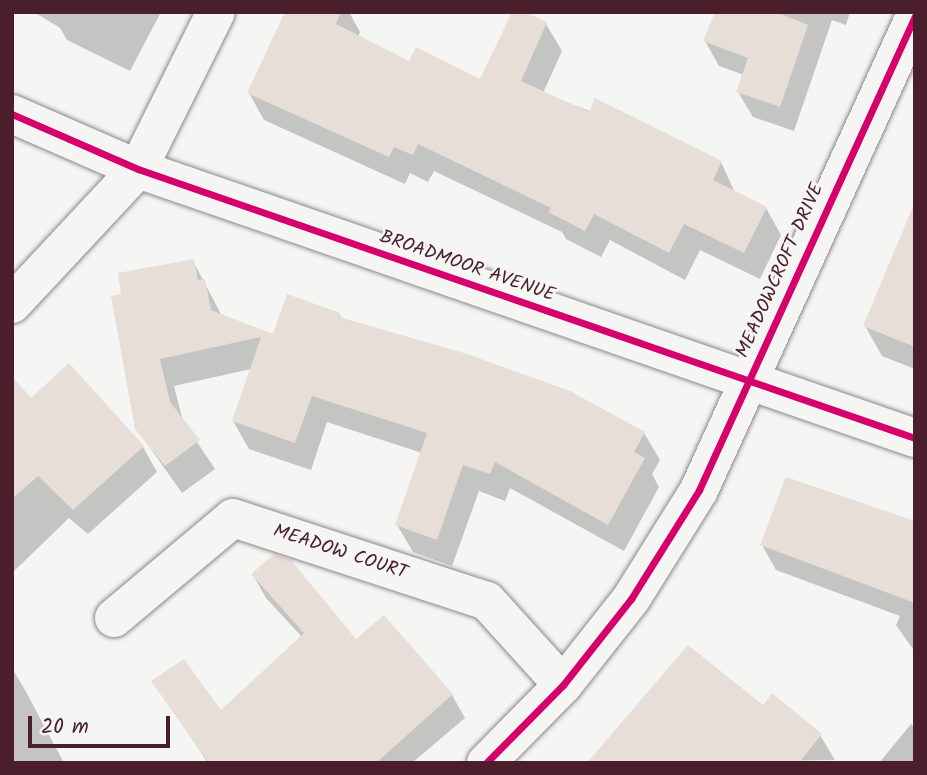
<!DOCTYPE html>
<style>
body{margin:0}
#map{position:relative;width:927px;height:775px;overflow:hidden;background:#f5f5f3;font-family:Kalam,sans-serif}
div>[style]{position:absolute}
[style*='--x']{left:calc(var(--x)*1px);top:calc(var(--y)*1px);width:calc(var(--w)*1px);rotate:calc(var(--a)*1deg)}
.shadow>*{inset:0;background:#0003}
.building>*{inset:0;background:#e7ded8}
.roads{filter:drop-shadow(0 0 2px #8f8788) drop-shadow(0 0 2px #8f8788)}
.street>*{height:38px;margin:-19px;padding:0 19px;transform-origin:19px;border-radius:19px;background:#f5f5f3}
.cycleway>*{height:7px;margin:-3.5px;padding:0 3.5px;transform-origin:3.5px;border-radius:3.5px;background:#d6006c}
span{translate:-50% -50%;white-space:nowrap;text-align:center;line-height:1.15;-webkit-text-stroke:5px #f6f6f2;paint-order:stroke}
.street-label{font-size:19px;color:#4a1f2b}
.frame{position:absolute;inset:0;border:14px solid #4a1f2b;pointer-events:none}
.scale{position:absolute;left:28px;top:716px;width:142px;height:32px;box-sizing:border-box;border:4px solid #4a1f2b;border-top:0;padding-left:9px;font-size:21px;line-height:24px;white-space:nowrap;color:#4a1f2b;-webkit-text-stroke:5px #f6f6f2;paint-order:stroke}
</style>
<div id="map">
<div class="shadow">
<div style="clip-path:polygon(34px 12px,161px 12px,130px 71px,67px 40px,60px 28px)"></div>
<div style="clip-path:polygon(287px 12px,349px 12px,360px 32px,358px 37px,410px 63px,481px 82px,546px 24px,562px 51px,543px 93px,721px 162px,735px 193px,766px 208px,781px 235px,760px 279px,700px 250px,685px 280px,610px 240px,601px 257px,566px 239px,562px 232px,434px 171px,428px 182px,410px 173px,405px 184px,264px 120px,249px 93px)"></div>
<div style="clip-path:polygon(716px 12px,850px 12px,846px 25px,832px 20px,794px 131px,753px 117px,738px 92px,744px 75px,719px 66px,705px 41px)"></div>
<div style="clip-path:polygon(915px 208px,915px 369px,882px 356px,865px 326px)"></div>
<div style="clip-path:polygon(193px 261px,222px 316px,274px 336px,339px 314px,342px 319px,644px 433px,660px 460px,652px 474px,659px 487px,624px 551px,510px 488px,505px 501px,479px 491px,452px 566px,413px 552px,397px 525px,422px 453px,327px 422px,311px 470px,249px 449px,233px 421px,251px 369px,174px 386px,183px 421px,215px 469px,182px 493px,136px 428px,123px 295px)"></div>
<div style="clip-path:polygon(12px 379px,31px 400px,143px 447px,157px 472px,88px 534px,69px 518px,12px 573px)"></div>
<div style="clip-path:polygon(915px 525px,915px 652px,896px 625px,900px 616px,776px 570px,762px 545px)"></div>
<div style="clip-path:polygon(253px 575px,356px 642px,383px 617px,452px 695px,465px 718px,412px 763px,208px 763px,154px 682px,220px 713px,302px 637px,266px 598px)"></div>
<div style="clip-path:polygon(12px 668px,25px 690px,64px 763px,12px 763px)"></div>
<div style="clip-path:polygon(763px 707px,820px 735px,835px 760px,593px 763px)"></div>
<div style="clip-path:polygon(911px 724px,915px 728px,915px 763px,879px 763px)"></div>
</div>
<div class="building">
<div style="clip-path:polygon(285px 12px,341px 12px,336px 24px,409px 61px,416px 47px,480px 79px,512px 12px,525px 12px,547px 22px,521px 81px,589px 112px,595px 98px,722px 161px,713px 180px,767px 207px,744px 253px,684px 224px,669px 253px,594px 214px,585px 231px,548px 212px,551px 208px,418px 144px,413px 155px,394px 147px,389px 157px,247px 93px)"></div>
<div style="clip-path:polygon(715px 12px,776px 12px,808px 25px,780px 107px,736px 92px,748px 58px,703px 41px)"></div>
<div style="clip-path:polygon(914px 204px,915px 204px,915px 347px,863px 326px)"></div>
<div style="clip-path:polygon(194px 259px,198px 280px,205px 279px,211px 310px,273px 334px,287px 294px,340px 313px,339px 317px,464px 353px,570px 391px,645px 432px,634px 452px,645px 458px,608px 525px,495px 462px,490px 474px,463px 465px,437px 540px,395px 525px,427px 433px,312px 396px,295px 443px,232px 421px,261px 337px,160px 359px,170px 402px,200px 440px,165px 466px,135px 429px,111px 296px,121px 294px,118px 273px)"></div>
<div style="clip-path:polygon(69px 363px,144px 446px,73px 510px,38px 476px,12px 499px,12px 376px,31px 398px)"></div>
<div style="clip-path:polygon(786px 477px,915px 521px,915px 603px,760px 545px)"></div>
<div style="clip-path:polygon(274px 554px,291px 560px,356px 639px,384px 615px,453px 694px,376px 763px,209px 763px,151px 681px,184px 659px,221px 710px,304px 633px,251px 574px)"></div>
<div style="clip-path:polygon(688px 645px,763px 705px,772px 693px,822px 734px,799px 763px,587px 763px)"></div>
</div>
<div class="roads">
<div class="street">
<div style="--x:12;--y:114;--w:137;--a:23.6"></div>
<div style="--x:138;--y:169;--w:822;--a:19.1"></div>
<div style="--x:12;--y:304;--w:185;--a:-47"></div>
<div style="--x:138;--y:169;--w:175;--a:-63.6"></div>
<div style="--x:114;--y:618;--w:155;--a:-40"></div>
<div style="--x:233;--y:518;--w:267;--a:18.1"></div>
<div style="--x:487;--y:601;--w:113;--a:47.9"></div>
<div style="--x:486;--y:763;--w:110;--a:-45.4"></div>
<div style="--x:563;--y:685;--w:110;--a:-51.7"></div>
<div style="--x:631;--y:599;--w:128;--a:-58"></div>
<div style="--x:699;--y:490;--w:521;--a:-65.5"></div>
</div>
</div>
<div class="cycleway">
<div style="--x:12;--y:114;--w:137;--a:23.6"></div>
<div style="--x:138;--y:169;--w:822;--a:19.1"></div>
<div style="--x:486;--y:763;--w:110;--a:-45.4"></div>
<div style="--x:563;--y:685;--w:110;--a:-51.7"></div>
<div style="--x:631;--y:599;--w:128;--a:-58"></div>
<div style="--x:699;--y:490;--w:521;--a:-65.5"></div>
</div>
<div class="street-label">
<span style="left:467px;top:267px;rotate:19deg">BROADMOOR AVENUE</span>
<span style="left:781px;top:271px;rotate:-66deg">MEADOWCROFT DRIVE</span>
<span style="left:340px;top:553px;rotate:18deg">MEADOW COURT</span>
</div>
<div class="frame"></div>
<div class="scale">20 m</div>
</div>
